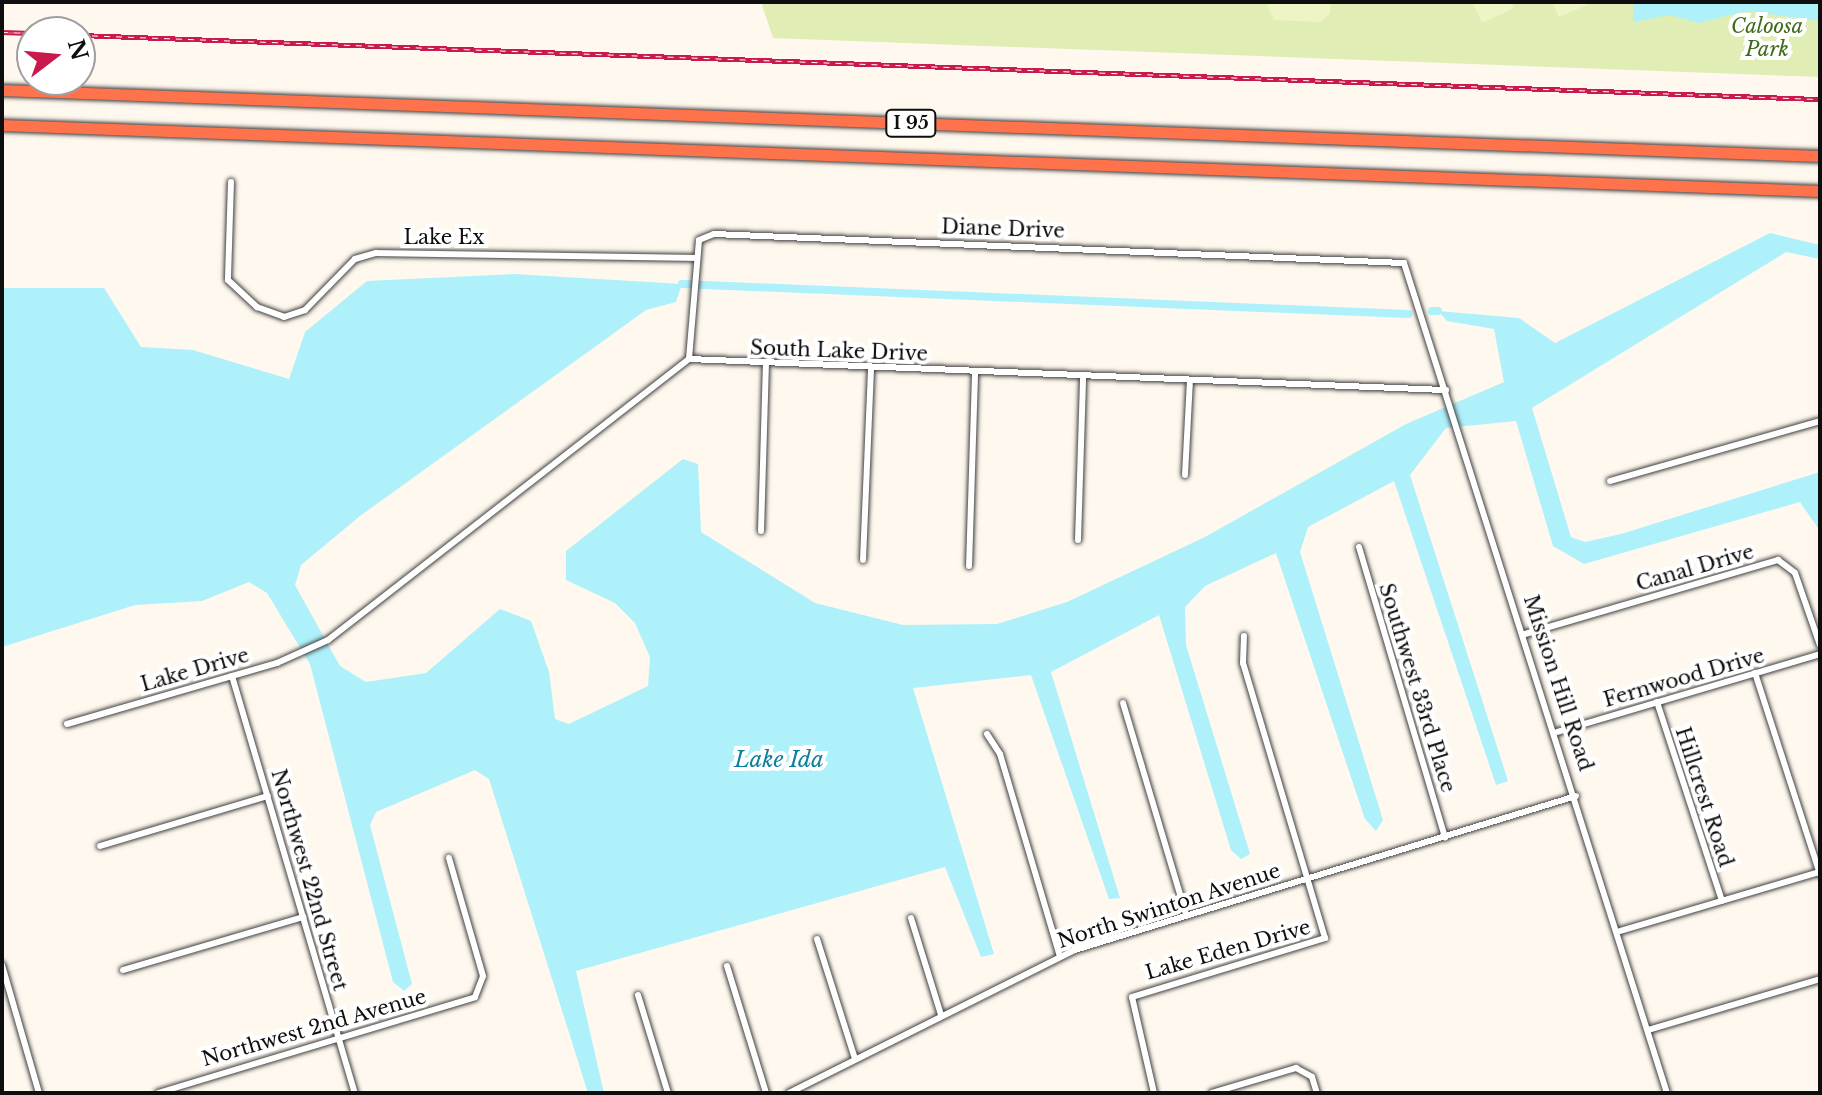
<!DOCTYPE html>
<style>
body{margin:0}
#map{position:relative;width:1822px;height:1095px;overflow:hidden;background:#fff8ee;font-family:"Libre Baskerville",serif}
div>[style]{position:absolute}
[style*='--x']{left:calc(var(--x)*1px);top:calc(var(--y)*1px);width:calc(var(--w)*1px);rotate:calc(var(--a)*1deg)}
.green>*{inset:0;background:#e0edb4}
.pitch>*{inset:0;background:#eff4c7}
.water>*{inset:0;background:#aef1fb}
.canal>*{height:8px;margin:-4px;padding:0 4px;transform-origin:4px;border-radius:4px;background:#aef1fb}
.roads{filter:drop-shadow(0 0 2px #414141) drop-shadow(0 0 2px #414141)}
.minor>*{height:6px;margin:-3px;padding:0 3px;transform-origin:3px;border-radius:3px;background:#fff}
.motorway>*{height:11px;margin:-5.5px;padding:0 5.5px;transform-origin:5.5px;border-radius:5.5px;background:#ff734c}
.rail>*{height:5px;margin-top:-2.5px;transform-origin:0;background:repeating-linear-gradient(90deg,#fff 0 6px,#ca194c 0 12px);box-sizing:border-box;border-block:2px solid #ca194c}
span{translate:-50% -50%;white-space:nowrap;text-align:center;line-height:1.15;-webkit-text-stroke:8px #fff;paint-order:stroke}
.shield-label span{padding:2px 6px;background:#fff;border:2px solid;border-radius:6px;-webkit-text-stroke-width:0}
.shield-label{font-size:18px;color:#0e0e0e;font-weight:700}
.park-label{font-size:20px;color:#3d6b18;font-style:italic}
.street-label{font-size:20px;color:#0e0e0e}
.water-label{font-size:22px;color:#0c809c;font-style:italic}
.frame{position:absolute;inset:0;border:4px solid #0e0e0e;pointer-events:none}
.north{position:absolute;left:16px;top:16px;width:80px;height:80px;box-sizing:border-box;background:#fff;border:2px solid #9f9f9f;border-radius:50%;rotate:74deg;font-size:22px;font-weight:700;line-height:32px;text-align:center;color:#0e0e0e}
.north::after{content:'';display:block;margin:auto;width:28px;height:36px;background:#ca194c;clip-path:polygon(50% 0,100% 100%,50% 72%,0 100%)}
</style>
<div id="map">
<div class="green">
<div style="clip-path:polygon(761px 2px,1820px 2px,1820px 77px,773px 38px)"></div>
</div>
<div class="pitch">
<div style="clip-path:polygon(1266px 2px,1331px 2px,1330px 14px,1320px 22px,1274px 20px)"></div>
<div style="clip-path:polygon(1472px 2px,1511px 2px,1514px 8px,1482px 23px)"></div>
<div style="clip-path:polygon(1552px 2px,1586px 2px,1587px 5px,1559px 17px)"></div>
</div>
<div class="water">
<div style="clip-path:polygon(1633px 2px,1820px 2px,1820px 21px,1746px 11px,1699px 23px,1669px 15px,1633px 22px)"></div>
<div style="clip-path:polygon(1770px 233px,1820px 245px,1820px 259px,1786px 252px,1532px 408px,1571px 537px,1585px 542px,1621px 534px,1820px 472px,1820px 531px,1800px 502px,1584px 564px,1553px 546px,1516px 421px,1446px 428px,1410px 475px,1508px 781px,1496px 785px,1394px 481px,1308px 527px,1300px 552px,1383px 820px,1376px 831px,1365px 819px,1276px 553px,1205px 586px,1185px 607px,1186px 645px,1250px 854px,1241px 859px,1231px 850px,1159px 615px,1051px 672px,1120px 898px,1109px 899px,1031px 675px,913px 688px,994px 954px,981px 957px,945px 867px,576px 971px,604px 1093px,588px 1093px,489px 779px,475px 770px,376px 812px,370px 825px,412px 984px,404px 991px,393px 982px,310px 664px,267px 593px,249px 582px,202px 601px,135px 605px,2px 647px,2px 288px,104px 288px,141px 347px,193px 350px,289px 379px,305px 332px,367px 281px,514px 274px,682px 284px,676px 302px,646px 310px,360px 516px,301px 565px,295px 585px,340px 666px,366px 682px,426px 673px,500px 609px,531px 621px,549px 672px,555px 719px,569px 724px,648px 686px,650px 657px,635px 623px,615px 603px,566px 580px,566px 551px,683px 459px,698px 464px,701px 532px,815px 603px,903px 625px,997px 624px,1067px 602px,1205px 537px,1406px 424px,1504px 382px,1494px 329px,1447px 321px,1438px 311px,1519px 318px,1555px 343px)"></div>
</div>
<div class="canal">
<div style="--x:682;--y:284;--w:727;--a:2.37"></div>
<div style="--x:1432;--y:311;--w:6;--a:0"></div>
</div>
<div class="roads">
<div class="minor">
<div style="--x:231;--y:182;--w:98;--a:91.8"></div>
<div style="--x:228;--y:280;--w:40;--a:43"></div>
<div style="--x:257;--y:307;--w:29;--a:20"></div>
<div style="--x:284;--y:317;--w:22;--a:-18"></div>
<div style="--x:305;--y:310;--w:71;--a:-45.6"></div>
<div style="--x:355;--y:259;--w:22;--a:-16"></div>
<div style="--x:376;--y:253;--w:320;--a:0.9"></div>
<div style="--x:689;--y:359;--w:119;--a:-85.2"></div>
<div style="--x:699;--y:240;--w:16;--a:-22"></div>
<div style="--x:714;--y:234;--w:691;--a:2.41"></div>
<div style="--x:1404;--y:263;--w:871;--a:72.42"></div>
<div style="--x:1185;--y:475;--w:95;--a:-87"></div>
<div style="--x:1610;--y:481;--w:218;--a:-15.9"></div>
<div style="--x:761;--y:531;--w:166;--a:-88.3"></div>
<div style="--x:1078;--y:540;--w:163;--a:-88.2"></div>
<div style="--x:1359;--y:547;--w:303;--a:73.5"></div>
<div style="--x:863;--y:560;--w:191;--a:-87.6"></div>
<div style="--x:969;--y:566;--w:194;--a:-88.2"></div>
<div style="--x:1525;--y:634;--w:264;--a:-16.3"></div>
<div style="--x:1778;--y:560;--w:21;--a:37"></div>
<div style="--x:1795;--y:573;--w:76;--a:70.9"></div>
<div style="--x:1755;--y:673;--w:211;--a:72.1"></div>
<div style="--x:232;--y:676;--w:435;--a:73.6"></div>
<div style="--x:1657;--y:702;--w:209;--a:71.9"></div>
<div style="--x:1123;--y:703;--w:221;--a:73.4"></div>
<div style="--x:67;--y:724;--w:219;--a:-16.2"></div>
<div style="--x:277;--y:663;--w:56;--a:-24.3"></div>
<div style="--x:328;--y:640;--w:457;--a:-37.9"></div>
<div style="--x:689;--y:359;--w:758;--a:2.35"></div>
<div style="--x:1557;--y:732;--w:274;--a:-16.5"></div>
<div style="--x:987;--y:734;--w:24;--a:57"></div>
<div style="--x:1000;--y:754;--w:211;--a:73.5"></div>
<div style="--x:100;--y:846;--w:175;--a:-16.6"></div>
<div style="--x:911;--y:918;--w:102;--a:72.8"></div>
<div style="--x:1620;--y:931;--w:208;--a:-16.5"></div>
<div style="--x:817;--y:939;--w:126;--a:72.4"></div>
<div style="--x:2;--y:965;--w:133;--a:73.9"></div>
<div style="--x:727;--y:966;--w:133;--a:72.9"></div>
<div style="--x:123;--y:970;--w:188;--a:-16.4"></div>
<div style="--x:638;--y:995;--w:102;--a:73"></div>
<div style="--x:1648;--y:1030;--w:179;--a:-16.5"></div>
<div style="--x:158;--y:1093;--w:331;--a:-16.8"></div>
<div style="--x:475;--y:997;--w:22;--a:-69"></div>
<div style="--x:483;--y:976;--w:123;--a:-106.1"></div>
<div style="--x:789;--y:1093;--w:320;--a:-26.6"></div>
<div style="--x:1075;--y:950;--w:524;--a:-17.09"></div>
<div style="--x:1154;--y:1093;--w:98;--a:-102.9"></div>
<div style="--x:1132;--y:997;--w:202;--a:-17"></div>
<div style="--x:1325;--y:938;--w:287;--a:-106.6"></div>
<div style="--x:1243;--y:663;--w:27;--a:-88"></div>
<div style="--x:1212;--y:1093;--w:88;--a:-16.6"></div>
<div style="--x:1296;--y:1068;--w:18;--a:29"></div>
<div style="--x:1312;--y:1077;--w:17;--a:73"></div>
</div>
<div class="motorway">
<div style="--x:2;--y:90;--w:1819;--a:2.08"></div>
<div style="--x:2;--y:125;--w:1819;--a:2.08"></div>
</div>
</div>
<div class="rail">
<div style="--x:2;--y:32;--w:30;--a:2"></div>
<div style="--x:80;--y:35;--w:1741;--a:2.11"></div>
</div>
<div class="shield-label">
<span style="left:911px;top:123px">I 95</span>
</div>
<div class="park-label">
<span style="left:1767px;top:38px">Caloosa<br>Park</span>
</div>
<div class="street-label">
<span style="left:1003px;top:229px;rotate:2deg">Diane Drive</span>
<span style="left:444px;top:237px">Lake Ex</span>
<span style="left:839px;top:351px;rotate:2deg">South Lake Drive</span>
<span style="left:1695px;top:568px;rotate:-16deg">Canal Drive</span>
<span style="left:195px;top:670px;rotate:-16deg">Lake Drive</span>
<span style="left:1684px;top:678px;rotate:-16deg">Fernwood Drive</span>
<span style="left:1558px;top:683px;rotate:72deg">Mission Hill Road</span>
<span style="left:1417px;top:688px;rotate:73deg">Southwest 33rd Place</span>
<span style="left:1704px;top:797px;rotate:72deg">Hillcrest Road</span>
<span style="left:309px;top:880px;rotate:74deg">Northwest 22nd Street</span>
<span style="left:1169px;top:906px;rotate:-18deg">North Swinton Avenue</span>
<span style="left:1228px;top:950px;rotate:-16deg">Lake Eden Drive</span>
<span style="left:314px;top:1028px;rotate:-16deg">Northwest 2nd Avenue</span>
</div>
<div class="water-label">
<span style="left:779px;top:760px">Lake Ida</span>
</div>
<div class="frame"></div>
<div class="north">N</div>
</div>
